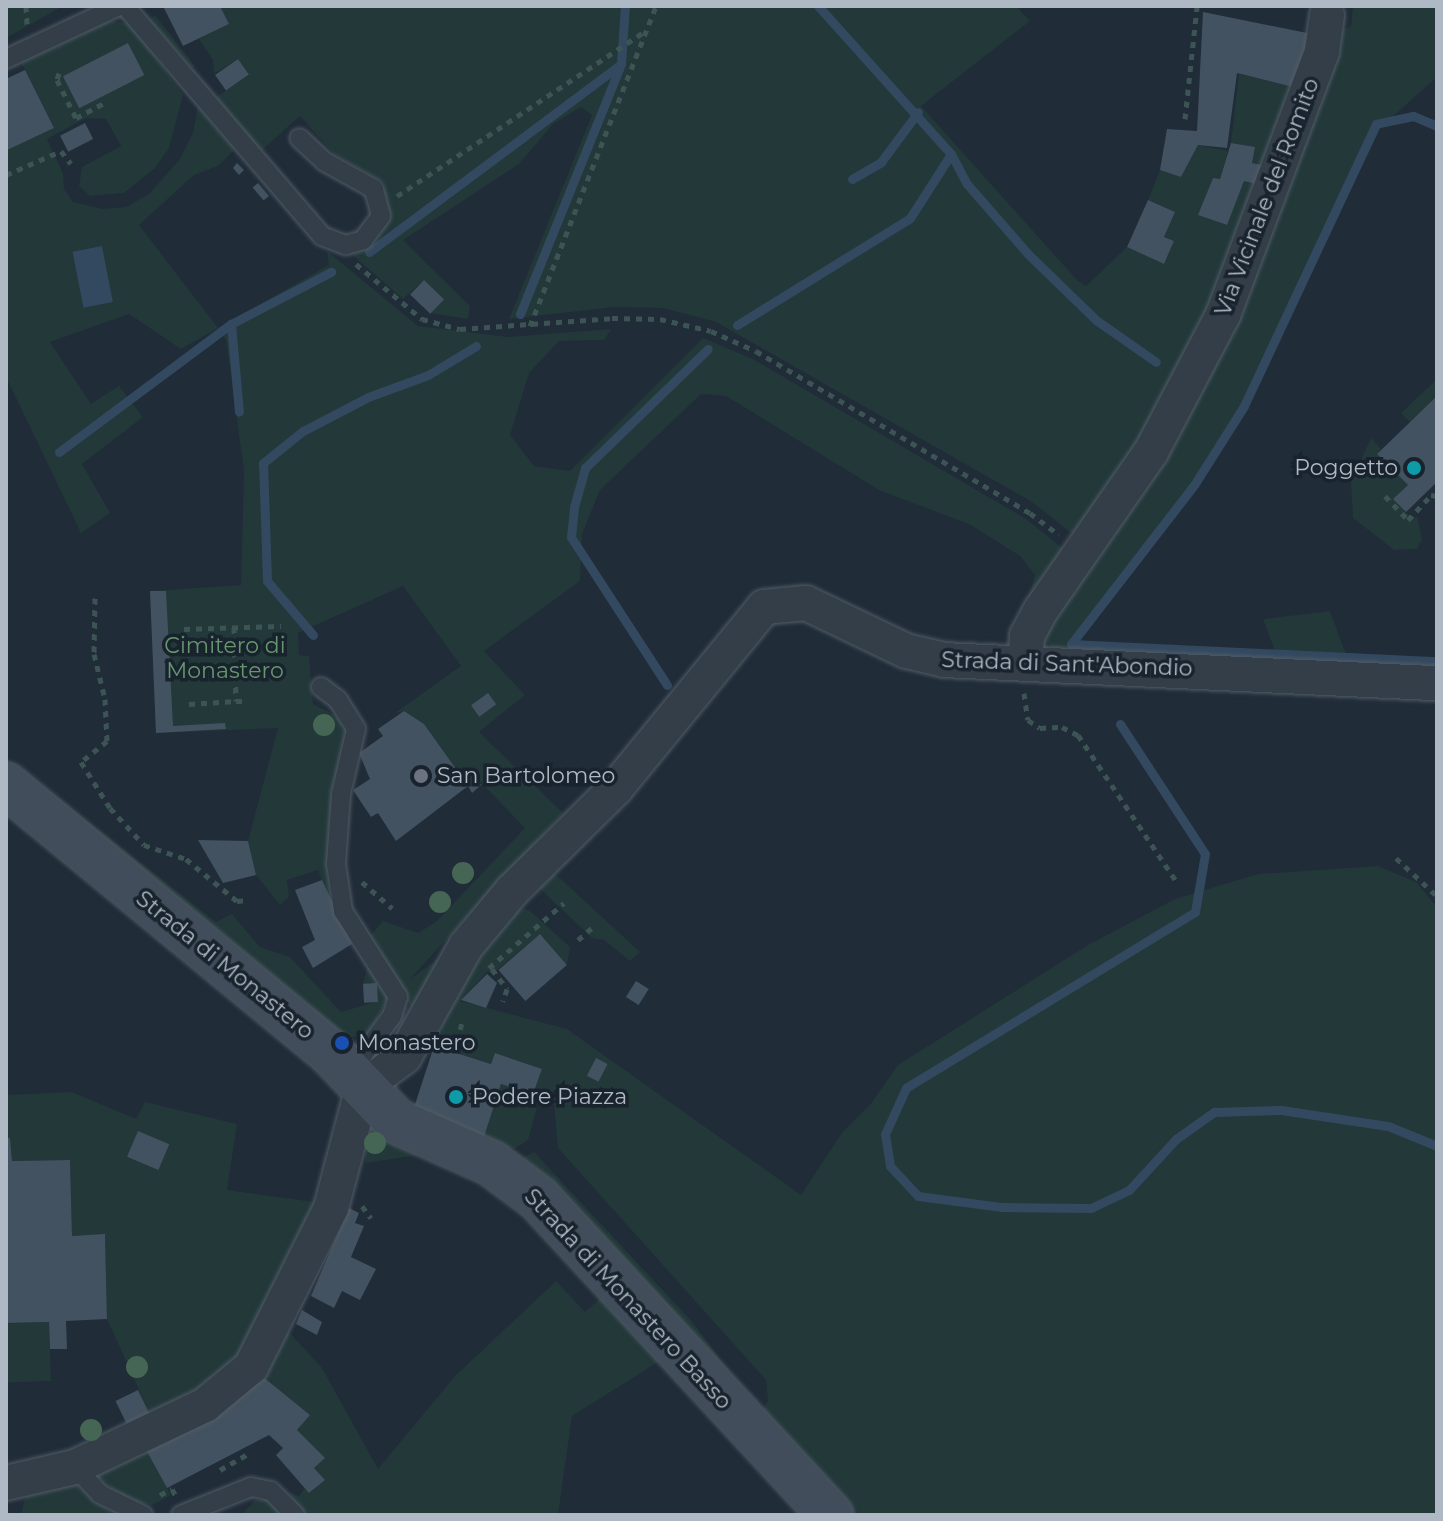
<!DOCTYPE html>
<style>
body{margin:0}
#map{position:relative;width:1443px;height:1521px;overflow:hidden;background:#202c38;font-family:Montserrat,sans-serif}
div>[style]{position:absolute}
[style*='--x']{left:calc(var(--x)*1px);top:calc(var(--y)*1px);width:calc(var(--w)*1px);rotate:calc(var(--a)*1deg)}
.green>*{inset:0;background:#223839;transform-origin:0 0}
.water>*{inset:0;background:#334960;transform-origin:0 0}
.stream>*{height:9px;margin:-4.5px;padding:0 4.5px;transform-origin:4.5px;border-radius:4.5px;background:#334960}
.building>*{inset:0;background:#435260;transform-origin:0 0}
.path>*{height:5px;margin-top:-2.5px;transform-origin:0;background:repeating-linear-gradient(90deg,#3d5454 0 6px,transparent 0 12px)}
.roads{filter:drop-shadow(0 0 2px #515c66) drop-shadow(0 0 2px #515c66)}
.service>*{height:18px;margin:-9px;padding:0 9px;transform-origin:9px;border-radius:9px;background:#343e49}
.minor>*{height:34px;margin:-17px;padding:0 17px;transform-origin:17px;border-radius:17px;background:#343e49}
.secondary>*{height:44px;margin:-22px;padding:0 22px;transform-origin:22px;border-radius:22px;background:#424d5c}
.trees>*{width:22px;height:22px;margin:-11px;border-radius:50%;background:#466655}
.dots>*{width:22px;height:22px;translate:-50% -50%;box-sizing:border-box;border:4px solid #19232d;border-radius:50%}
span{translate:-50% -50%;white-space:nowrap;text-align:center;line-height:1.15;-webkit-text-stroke:7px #19232d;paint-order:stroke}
.street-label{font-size:22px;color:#aeb9c5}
.poi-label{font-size:22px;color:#aeb9c5}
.right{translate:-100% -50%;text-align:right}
.left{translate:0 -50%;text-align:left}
.park-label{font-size:22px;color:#65966d}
.frame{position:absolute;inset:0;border:8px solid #aeb9c5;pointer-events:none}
</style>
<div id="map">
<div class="green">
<div style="clip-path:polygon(6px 6px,59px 6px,60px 8px,6px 38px)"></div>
<div style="clip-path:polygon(220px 6px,1016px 6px,1030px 21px,921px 106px,1077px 280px,1086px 286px,1127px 247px,1164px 264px,1174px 241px,1164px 237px,1175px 212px,1148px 200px,1160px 170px,1181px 177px,1198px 145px,1228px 151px,1220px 179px,1213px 178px,1199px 215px,1226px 225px,1244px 181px,1261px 186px,1188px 360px,1080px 540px,1032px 502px,716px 322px,663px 308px,614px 307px,509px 319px,592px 115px,581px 107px,553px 124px,519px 164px,403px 240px,470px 306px,468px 319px,429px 313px,443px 299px,424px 280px,403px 299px,349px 252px,361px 249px,386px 224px,384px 182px,335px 155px,300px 116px,261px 151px,213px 99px,249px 75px,238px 59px,214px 74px,213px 60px,199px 39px,229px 24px)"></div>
<div style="clip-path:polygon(1353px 6px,1437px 6px,1437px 77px,1381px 127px,1247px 407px,1197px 487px,1075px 642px,1275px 651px,1263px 619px,1330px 611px,1346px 654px,1437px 658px,1437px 673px,1055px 653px,1048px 642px,1035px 646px,1144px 484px,1339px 32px,1351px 26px)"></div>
<div style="clip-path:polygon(155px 15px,194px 65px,194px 69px,149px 20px)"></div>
<div style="clip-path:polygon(109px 20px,131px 24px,183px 95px,169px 148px,155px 168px,124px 193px,90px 196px,79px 186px,82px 167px,121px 146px,106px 119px,86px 118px,47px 139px,63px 173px,64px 189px,73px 202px,103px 209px,126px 207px,149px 194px,180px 159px,193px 133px,198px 106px,235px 149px,218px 166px,194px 175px,139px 225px,218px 328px,329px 265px,327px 251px,418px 326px,508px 337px,611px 329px,604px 340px,559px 341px,529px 373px,510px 435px,534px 466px,570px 471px,703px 338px,753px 359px,1026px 519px,1070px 554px,1034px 602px,1029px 596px,1035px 575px,1020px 556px,971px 525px,879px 490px,726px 396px,701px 394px,600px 490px,582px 534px,580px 581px,484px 651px,525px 695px,479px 732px,563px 813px,409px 980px,446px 953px,436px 982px,412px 1008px,370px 936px,383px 921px,418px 933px,437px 921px,525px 828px,467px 768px,459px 773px,424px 724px,404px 711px,395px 713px,461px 666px,403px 586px,298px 633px,299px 655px,309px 656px,313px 704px,339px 717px,345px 735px,332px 798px,327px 874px,332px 909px,318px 870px,287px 880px,289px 897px,280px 905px,256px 875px,248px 841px,278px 728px,156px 733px,150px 591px,241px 585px,244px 470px,226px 340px,218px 328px,181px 349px,129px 314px,50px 342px,91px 404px,119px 386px,143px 417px,82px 464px,110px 513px,81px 533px,6px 377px,6px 148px,54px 128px,21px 62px)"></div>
<div style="clip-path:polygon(1239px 74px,1301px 89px,1271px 167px,1252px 163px,1254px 147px,1231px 143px)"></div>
<div style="clip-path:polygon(1437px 379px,1437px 399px,1410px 422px,1401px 413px)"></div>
<div style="clip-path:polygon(1371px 438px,1381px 449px,1377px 454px,1408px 485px,1393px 499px,1413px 519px,1417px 516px,1422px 540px,1417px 549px,1394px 550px,1353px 518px,1351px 482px)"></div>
<div style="clip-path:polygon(6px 757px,216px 922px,232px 914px,260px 947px,290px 957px,341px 1012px,378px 1001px,377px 983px,363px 984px,368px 965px,388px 997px,369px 1034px,340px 1039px,6px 770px)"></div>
<div style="clip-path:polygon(1378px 866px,1416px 882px,1437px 907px,1437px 1515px,847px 1515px,758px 1416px,768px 1401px,766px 1380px,558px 1148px,554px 1103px,539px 1100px,528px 1140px,514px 1149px,482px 1143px,501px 1084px,533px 1094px,542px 1069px,496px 1053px,491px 1064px,434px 1046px,470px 951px,509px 907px,529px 910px,570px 947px,567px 965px,540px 934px,492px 974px,488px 971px,460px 1001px,567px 1029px,801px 1195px,842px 1133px,870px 1105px,898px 1065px,1088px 945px,1175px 899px,1258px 874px)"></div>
<div style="clip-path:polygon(549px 868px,640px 952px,630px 961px,604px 940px,592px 938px,534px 883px)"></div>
<div style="clip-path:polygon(72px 1092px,136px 1119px,145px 1102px,237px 1124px,227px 1190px,322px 1203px,245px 1360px,153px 1421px,107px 1319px,105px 1235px,72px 1236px,70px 1160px,12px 1161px,10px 1138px,6px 1138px,6px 1095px)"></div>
<div style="clip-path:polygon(371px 1127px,379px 1130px,425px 1154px,366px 1163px,362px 1136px)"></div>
<div style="clip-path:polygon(534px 1152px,691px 1320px,741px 1387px,520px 1159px)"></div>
<div style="clip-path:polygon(556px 1281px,585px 1312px,602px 1297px,663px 1359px,572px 1416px,558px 1515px,306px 1515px,288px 1492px,299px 1496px,305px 1488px,310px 1493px,324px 1480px,314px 1468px,324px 1458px,297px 1430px,310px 1415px,262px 1376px,289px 1332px,322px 1368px,378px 1469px,455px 1376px)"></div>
<div style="left:49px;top:1322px;width:59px;height:43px;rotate:88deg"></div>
<div style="clip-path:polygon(145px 1448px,171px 1495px,153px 1505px,127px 1501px,91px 1471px)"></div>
<div style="clip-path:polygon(69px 1480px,114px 1515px,21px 1515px,27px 1490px)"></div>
<div style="clip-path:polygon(255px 1500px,269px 1500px,283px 1515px,242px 1515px)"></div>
</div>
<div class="water">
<div style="left:102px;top:246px;width:57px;height:30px;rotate:79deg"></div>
</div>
<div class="stream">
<div style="--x:1437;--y:126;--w:26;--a:-157"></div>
<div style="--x:1413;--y:116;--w:38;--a:168"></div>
<div style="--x:1376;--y:124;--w:311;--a:115.1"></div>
<div style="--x:1244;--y:406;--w:93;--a:122.3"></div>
<div style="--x:1194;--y:485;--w:201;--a:127.7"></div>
<div style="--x:1071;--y:644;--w:366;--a:2.7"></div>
<div style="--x:951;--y:154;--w:34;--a:62"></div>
<div style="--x:967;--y:184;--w:94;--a:48.9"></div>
<div style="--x:1029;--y:255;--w:93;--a:44.1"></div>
<div style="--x:1096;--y:320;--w:73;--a:35"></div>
<div style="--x:852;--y:179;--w:34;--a:-30"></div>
<div style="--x:881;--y:162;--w:62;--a:-53.5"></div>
<div style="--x:369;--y:252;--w:313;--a:-36.7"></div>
<div style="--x:520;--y:314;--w:270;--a:-68"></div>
<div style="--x:621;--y:64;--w:58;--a:-86.1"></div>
<div style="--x:231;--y:324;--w:88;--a:84.8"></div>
<div style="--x:737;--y:325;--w:203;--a:-31.7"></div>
<div style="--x:910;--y:218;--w:76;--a:-57.4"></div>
<div style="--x:951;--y:154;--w:199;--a:-131.9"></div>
<div style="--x:59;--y:452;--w:214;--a:-36.7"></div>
<div style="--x:231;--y:324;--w:113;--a:-27.5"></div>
<div style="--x:313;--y:635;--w:71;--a:-130.4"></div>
<div style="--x:267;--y:581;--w:118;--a:-91.9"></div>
<div style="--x:263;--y:463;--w:51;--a:-38.7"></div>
<div style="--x:303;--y:431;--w:73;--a:-27.6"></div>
<div style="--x:368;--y:397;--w:64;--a:-20.1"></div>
<div style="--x:428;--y:375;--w:56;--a:-31.1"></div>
<div style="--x:667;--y:685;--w:176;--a:-123"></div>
<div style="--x:571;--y:537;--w:30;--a:-84"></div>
<div style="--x:574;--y:507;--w:41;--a:-74.2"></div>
<div style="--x:585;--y:468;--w:171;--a:-44.1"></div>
<div style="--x:1120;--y:724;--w:155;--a:56.8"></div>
<div style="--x:1205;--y:854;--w:59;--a:99.8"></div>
<div style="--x:1195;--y:912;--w:338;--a:148.7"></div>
<div style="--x:906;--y:1088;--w:51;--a:114.5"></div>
<div style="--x:885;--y:1134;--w:32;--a:81"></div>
<div style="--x:890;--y:1166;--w:41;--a:47"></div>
<div style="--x:918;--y:1196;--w:85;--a:7.5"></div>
<div style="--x:1002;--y:1207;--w:89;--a:0.6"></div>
<div style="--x:1091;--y:1208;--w:42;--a:-25.3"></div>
<div style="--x:1129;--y:1190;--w:69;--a:-47.3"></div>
<div style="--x:1176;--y:1139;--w:47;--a:-35.4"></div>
<div style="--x:1214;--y:1112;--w:67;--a:-1.7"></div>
<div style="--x:1281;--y:1110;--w:108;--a:8.5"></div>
<div style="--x:1388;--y:1126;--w:53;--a:22.2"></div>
</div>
<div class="building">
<div style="clip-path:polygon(163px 6px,220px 6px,229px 24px,183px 46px)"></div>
<div style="clip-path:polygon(1203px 12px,1317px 35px,1301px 89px,1237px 73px,1227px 148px,1198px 145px,1181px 177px,1160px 170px,1167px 129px,1197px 131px)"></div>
<div style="left:128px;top:43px;width:36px;height:73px;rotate:63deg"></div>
<div style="left:238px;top:59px;width:19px;height:28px;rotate:55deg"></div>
<div style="clip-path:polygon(25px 70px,54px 128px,7px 150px,6px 79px)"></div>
<div style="left:85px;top:123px;width:18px;height:28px;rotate:63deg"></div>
<div style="clip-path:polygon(1231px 143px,1255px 147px,1252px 163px,1271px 167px,1266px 187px,1244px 181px,1227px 225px,1198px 215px,1213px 178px,1220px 179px)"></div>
<div style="clip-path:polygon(237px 163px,244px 170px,239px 175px,233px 168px)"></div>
<div style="left:258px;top:183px;width:17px;height:7px;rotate:50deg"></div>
<div style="clip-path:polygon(1148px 200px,1175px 212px,1164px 237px,1174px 241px,1164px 264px,1127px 247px)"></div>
<div style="left:424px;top:280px;width:28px;height:20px;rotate:44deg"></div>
<div style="clip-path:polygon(1436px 397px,1437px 482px,1406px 512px,1393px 499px,1408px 485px,1377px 454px)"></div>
<div style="clip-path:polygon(150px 591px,166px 591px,173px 726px,225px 723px,226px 729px,156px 733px)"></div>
<div style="left:488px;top:693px;width:14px;height:21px;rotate:54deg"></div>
<div style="clip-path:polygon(404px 711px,424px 724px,459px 773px,467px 767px,481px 785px,472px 793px,468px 786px,396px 841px,378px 813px,371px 817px,353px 790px,370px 779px,359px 753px,383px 736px,378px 729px)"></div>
<div style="clip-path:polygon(198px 840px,248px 841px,256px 875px,223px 883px)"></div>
<div style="clip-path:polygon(322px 880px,352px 944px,313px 968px,302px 947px,315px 940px,295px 890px)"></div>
<div style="left:540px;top:934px;width:41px;height:55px;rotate:49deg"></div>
<div style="clip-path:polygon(487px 974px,497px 983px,486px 1008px,461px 1000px)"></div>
<div style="left:636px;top:981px;width:15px;height:19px;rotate:32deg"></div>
<div style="left:377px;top:983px;width:19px;height:14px;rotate:87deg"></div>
<div style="clip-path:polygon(434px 1046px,491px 1064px,495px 1053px,542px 1069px,533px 1094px,501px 1084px,482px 1143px,410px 1120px)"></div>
<div style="left:596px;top:1058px;width:13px;height:20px;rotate:27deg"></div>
<div style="left:138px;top:1131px;width:34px;height:28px;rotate:23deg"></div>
<div style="clip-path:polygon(6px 1138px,10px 1138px,12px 1161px,70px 1160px,72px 1236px,105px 1234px,107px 1319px,66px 1321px,67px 1349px,50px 1349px,49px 1322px,6px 1323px)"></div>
<div style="clip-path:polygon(349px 1208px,359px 1213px,355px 1223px,364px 1226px,351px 1257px,376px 1269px,360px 1300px,342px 1291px,334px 1308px,311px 1296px)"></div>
<div style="clip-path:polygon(302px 1310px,322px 1322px,317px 1335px,296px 1324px)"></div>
<div style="clip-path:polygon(262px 1376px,310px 1415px,297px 1430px,325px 1458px,314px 1468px,325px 1480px,309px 1493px,276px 1455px,283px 1448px,269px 1435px,167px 1488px,145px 1448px)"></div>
<div style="left:138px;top:1390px;width:34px;height:25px;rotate:64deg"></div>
</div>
<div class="path">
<div style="--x:26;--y:6;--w:21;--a:87"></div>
<div style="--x:59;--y:73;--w:7;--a:106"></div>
<div style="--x:57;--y:80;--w:42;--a:63.4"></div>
<div style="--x:76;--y:118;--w:34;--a:-28"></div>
<div style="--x:1185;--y:119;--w:114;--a:-83.9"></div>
<div style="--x:6;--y:175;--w:60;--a:-23.6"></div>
<div style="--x:61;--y:151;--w:16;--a:52"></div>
<div style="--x:397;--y:196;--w:298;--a:-33.6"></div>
<div style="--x:356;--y:264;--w:86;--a:39.8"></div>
<div style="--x:422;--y:319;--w:39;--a:15"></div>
<div style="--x:460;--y:329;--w:152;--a:-4.1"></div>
<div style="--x:612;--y:318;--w:48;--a:1.2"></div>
<div style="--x:660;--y:319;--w:52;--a:13.2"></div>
<div style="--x:711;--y:331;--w:49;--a:24"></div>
<div style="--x:756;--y:351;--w:318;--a:30.6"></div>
<div style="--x:1030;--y:513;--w:36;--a:37"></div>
<div style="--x:530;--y:326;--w:344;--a:-68.5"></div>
<div style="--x:1385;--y:496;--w:33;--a:46"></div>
<div style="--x:1408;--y:520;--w:34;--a:-47"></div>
<div style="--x:1431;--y:495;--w:6;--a:9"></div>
<div style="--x:95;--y:598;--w:56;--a:91"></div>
<div style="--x:94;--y:654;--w:46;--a:76.3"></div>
<div style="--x:105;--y:699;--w:42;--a:87.3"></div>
<div style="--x:107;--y:741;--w:33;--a:141"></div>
<div style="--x:81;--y:762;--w:54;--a:57.8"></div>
<div style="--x:110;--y:808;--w:50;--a:47.4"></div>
<div style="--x:144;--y:845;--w:44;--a:18.4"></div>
<div style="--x:186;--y:859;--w:66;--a:39.5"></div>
<div style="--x:237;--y:901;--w:12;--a:-5"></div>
<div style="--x:234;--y:627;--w:74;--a:88.5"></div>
<div style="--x:236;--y:701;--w:6;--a:0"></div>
<div style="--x:184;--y:629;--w:97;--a:-1.8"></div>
<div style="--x:1024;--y:693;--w:27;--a:82"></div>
<div style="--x:1028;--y:720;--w:14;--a:34"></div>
<div style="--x:1040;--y:728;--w:22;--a:-3"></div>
<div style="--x:1062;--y:727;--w:18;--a:27"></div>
<div style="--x:1078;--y:735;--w:179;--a:56.1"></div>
<div style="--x:189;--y:704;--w:47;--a:-3.7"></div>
<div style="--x:1396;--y:858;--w:56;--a:42.8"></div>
<div style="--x:362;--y:882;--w:40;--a:41"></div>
<div style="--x:578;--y:940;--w:18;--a:-41"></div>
<div style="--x:489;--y:968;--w:99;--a:-40.9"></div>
<div style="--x:492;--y:969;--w:25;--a:53"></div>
<div style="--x:507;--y:989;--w:13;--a:108"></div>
<div style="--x:457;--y:1041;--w:23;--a:-75"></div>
<div style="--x:362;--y:1206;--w:15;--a:53"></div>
<div style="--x:220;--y:1470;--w:34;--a:-30"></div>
<div style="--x:160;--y:1495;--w:13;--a:-27"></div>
<div style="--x:172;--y:1489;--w:8;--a:60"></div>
</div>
<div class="roads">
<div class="service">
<div style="--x:125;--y:6;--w:303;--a:49.4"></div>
<div style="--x:322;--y:236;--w:26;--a:21"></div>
<div style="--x:346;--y:245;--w:18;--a:-16"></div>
<div style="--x:363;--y:240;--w:30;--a:-53"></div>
<div style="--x:381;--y:216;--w:28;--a:-105"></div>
<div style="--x:374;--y:189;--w:56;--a:-151.1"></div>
<div style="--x:325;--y:162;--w:35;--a:-137"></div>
<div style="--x:6;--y:59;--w:125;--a:-25.1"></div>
<div style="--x:321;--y:687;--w:21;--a:37"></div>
<div style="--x:338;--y:700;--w:34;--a:58"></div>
<div style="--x:356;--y:729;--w:67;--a:103"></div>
<div style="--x:341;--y:794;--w:70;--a:94.1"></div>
<div style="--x:336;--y:864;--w:48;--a:81.5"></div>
<div style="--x:343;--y:911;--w:102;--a:57.4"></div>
<div style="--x:398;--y:997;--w:20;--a:108"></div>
<div style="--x:392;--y:1016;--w:69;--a:126.7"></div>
<div style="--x:75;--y:1467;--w:37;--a:47"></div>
<div style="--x:100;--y:1494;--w:48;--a:26"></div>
<div style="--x:181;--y:1515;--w:75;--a:-21.8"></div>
<div style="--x:251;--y:1487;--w:20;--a:11"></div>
<div style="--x:271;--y:1491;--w:34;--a:45"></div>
</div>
<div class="minor">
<div style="--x:1026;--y:660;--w:24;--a:-88"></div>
<div style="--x:1027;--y:636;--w:30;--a:-62"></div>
<div style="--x:1041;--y:610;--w:193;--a:-55.2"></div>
<div style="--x:1151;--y:452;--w:155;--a:-62.3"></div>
<div style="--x:1223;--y:315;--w:282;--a:-69.4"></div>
<div style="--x:1322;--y:51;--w:36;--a:-82"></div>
<div style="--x:6;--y:1483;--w:71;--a:-13.1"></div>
<div style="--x:75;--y:1467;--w:144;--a:-25.5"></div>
<div style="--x:205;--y:1405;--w:60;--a:-39.6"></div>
<div style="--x:251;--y:1367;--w:178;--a:-63.3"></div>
<div style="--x:331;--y:1208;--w:125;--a:-75.2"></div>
<div style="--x:363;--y:1087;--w:51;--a:-36.2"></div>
<div style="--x:404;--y:1057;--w:127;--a:-60.8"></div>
<div style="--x:466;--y:946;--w:72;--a:-50.1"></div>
<div style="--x:512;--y:891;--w:146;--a:-44.7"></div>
<div style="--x:616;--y:788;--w:234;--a:-50.7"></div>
<div style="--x:764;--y:607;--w:42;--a:-5.4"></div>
<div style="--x:806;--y:603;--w:111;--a:25.6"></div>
<div style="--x:906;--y:651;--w:39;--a:13"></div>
<div style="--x:944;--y:660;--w:494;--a:2.7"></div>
</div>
<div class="secondary">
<div style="--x:6;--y:785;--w:420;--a:39.5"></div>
<div style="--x:330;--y:1052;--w:95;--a:46.3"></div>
<div style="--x:396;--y:1121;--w:104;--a:23.9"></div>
<div style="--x:491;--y:1163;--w:59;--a:36.7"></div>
<div style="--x:538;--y:1198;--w:432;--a:47.3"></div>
</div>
</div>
<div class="trees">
<div style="left:324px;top:725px"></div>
<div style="left:463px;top:873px"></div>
<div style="left:440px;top:902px"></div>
<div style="left:375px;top:1143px"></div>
<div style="left:137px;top:1367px"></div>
<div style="left:91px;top:1430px"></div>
</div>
<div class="dots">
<div style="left:1414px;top:468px;background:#0f9aa8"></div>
<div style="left:421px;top:776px;background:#6b7280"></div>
<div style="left:342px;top:1043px;background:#1a4fb4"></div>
<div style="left:456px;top:1097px;background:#0f9aa8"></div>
</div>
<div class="street-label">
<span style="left:1267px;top:197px;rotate:-69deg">Via Vicinale del Romito</span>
<span style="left:1067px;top:664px;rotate:2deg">Strada di Sant'Abondio</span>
<span style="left:225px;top:965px;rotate:39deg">Strada di Monastero</span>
<span style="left:628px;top:1299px;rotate:47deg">Strada di Monastero Basso</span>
</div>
<div class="poi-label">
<span class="right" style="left:1398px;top:468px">Poggetto</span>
<span class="left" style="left:437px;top:776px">San Bartolomeo</span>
<span class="left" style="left:358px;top:1043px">Monastero</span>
<span class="left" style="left:472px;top:1097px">Podere Piazza</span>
</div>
<div class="park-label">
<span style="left:225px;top:658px">Cimitero di<br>Monastero</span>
</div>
<div class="frame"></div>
</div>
